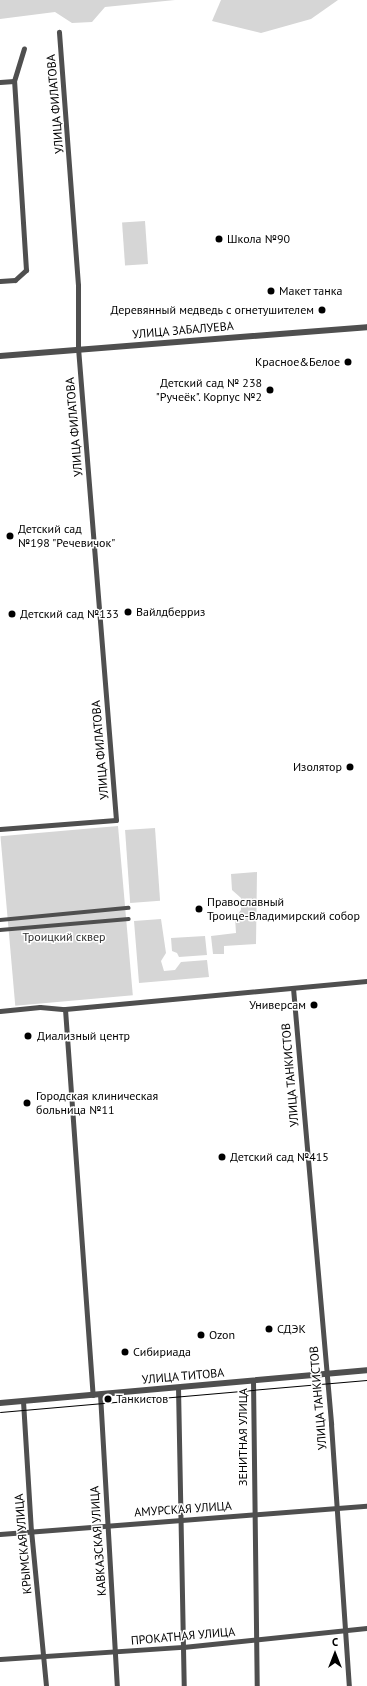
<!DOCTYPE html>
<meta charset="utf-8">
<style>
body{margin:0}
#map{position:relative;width:367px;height:1686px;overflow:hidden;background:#fff;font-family:"PT Sans",sans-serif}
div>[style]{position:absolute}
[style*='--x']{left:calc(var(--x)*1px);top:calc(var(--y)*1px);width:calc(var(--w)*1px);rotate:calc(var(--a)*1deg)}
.green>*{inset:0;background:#d6d6d6;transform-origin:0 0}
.pedestrian>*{height:3.5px;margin:-1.75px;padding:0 1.75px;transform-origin:1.75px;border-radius:1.75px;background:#4f4f4f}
.minor>*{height:5px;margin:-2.5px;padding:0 2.5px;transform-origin:2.5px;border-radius:2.5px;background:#4f4f4f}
.tertiary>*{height:6px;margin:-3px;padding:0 3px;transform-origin:3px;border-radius:3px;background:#4f4f4f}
.tram>*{height:1px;margin:-0.5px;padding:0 0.5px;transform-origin:0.5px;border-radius:0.5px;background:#000}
.dots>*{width:11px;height:11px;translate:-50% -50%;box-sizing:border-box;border:2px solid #fff;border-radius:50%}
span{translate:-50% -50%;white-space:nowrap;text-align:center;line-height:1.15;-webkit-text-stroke:3px #fff;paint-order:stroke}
.street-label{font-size:12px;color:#000}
.poi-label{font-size:12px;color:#000}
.left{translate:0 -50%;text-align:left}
.right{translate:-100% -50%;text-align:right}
.park-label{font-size:12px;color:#2d2d2d}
.north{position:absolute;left:315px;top:1634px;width:40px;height:40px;-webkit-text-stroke:3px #fff;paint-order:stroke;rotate:0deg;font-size:11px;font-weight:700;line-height:16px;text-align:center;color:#000}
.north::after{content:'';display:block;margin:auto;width:14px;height:18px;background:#000;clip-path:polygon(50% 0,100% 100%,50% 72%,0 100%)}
</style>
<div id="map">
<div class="green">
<div style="clip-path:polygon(0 0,175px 0,105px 7px,92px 22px,72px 23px,55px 12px,0 19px)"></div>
<div style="clip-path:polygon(221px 0,338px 0,311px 19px,261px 33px,212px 21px)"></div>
<div style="left:145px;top:221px;width:43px;height:23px;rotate:86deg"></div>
<div style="left:118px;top:826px;width:170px;height:118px;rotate:85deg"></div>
<div style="left:155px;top:828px;width:73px;height:30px;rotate:86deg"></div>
<div style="clip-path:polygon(257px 872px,256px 944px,224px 946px,224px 954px,213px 954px,211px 936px,236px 933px,235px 917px,241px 910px,241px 898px,232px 890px,231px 874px)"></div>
<div style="clip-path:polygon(161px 919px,166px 953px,161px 961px,164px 971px,175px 970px,181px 962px,207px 960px,209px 977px,139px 983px,134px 921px)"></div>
<div style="clip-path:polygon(205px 936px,207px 955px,179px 957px,177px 953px,172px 951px,171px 938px)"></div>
</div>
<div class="pedestrian">
<div style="--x:0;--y:920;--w:129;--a:-5.4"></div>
<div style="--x:0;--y:930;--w:129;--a:-4.9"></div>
</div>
<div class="minor">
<div style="--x:0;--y:82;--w:14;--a:-4"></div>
<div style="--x:0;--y:281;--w:15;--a:-4"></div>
<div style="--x:15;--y:280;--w:15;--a:-42"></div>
<div style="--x:26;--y:270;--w:189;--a:-93.6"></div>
<div style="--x:14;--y:81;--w:34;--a:-73"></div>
<div style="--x:0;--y:829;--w:116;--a:-4.4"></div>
<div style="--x:116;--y:820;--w:472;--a:-94.6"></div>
<div style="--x:78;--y:350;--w:65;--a:-90"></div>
<div style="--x:78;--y:285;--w:254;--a:-94.3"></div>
<div style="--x:293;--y:988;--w:438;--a:85"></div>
<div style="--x:331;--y:1424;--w:263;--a:86.1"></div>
<div style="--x:65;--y:1009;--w:387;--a:85.9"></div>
<div style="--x:0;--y:1011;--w:40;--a:-5.7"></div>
<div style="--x:40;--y:1007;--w:25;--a:5"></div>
<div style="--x:65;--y:1009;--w:303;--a:-5.3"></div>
<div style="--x:253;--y:1380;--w:306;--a:89.3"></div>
<div style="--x:178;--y:1387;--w:299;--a:88.9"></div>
<div style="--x:100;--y:1394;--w:292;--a:86.7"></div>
<div style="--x:23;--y:1401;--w:129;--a:86.5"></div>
<div style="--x:31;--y:1530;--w:157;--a:84.5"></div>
<div style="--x:0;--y:1534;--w:368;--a:-4.4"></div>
<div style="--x:0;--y:1659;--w:183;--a:-3.8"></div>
<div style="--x:183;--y:1647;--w:185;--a:-5.9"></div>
</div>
<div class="tertiary">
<div style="--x:0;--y:356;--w:368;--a:-4.5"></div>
<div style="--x:0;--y:1403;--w:368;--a:-5.1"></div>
</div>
<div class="tram">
<div style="--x:0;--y:1412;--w:368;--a:-5"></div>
</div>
<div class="dots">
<div style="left:219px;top:239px;background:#000"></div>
<div style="left:271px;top:291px;background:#000"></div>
<div style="left:322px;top:310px;background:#000"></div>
<div style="left:348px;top:362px;background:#000"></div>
<div style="left:270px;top:390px;background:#000"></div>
<div style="left:10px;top:536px;background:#000"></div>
<div style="left:128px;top:612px;background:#000"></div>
<div style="left:12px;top:614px;background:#000"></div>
<div style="left:350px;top:767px;background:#000"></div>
<div style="left:199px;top:909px;background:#000"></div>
<div style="left:314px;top:1005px;background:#000"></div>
<div style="left:28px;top:1036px;background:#000"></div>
<div style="left:27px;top:1103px;background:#000"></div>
<div style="left:222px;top:1157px;background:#000"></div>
<div style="left:269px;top:1329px;background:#000"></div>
<div style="left:201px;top:1335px;background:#000"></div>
<div style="left:125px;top:1352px;background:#000"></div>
<div style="left:108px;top:1399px;background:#000"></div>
</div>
<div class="street-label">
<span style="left:55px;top:104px;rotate:-95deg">УЛИЦА ФИЛАТОВА</span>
<span style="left:183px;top:330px;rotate:-5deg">УЛИЦА ЗАБАЛУЕВА</span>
<span style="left:74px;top:427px;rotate:-95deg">УЛИЦА ФИЛАТОВА</span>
<span style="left:100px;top:750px;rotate:-95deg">УЛИЦА ФИЛАТОВА</span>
<span style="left:290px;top:1075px;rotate:-95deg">УЛИЦА ТАНКИСТОВ</span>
<span style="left:183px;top:1376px;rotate:-5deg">УЛИЦА ТИТОВА</span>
<span style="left:318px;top:1398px;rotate:-95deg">УЛИЦА ТАНКИСТОВ</span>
<span style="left:243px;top:1437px;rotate:-90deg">ЗЕНИТНАЯ УЛИЦА</span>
<span style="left:183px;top:1509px;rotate:-4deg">АМУРСКАЯ УЛИЦА</span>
<span style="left:98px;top:1541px;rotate:-94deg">КАВКАЗСКАЯ УЛИЦА</span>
<span style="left:23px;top:1544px;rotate:-95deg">КРЫМСКАЯ УЛИЦА</span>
<span style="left:183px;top:1636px;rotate:-5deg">ПРОКАТНАЯ УЛИЦА</span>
</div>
<div class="poi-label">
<span class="left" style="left:227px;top:239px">Школа №90</span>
<span class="left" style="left:279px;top:291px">Макет танка</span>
<span class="right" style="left:314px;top:310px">Деревянный медведь с огнетушителем</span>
<span class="right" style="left:340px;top:362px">Красное&amp;Белое</span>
<span class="right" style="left:262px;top:390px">Детский сад № 238<br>"Ручеёк". Корпус №2</span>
<span class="left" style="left:18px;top:536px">Детский сад<br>№198 "Речевичок"</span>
<span class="left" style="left:136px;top:612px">Вайлдберриз</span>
<span class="left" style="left:20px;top:614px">Детский сад №133</span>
<span class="right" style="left:342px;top:767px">Изолятор</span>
<span class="left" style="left:207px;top:909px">Православный<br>Троице-Владимирский собор</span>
<span class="right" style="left:306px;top:1005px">Универсам</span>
<span class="left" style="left:37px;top:1036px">Диализный центр</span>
<span class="left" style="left:36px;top:1103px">Городская клиническая<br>больница №11</span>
<span class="left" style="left:230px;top:1157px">Детский сад №415</span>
<span class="left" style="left:277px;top:1329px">СДЭК</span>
<span class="left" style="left:209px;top:1335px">Ozon</span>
<span class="left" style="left:133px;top:1352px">Сибириада</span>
<span class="left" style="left:116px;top:1399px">Танкистов</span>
</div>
<div class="park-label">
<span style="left:64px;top:937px">Троицкий сквер</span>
</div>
<div class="north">С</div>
</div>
